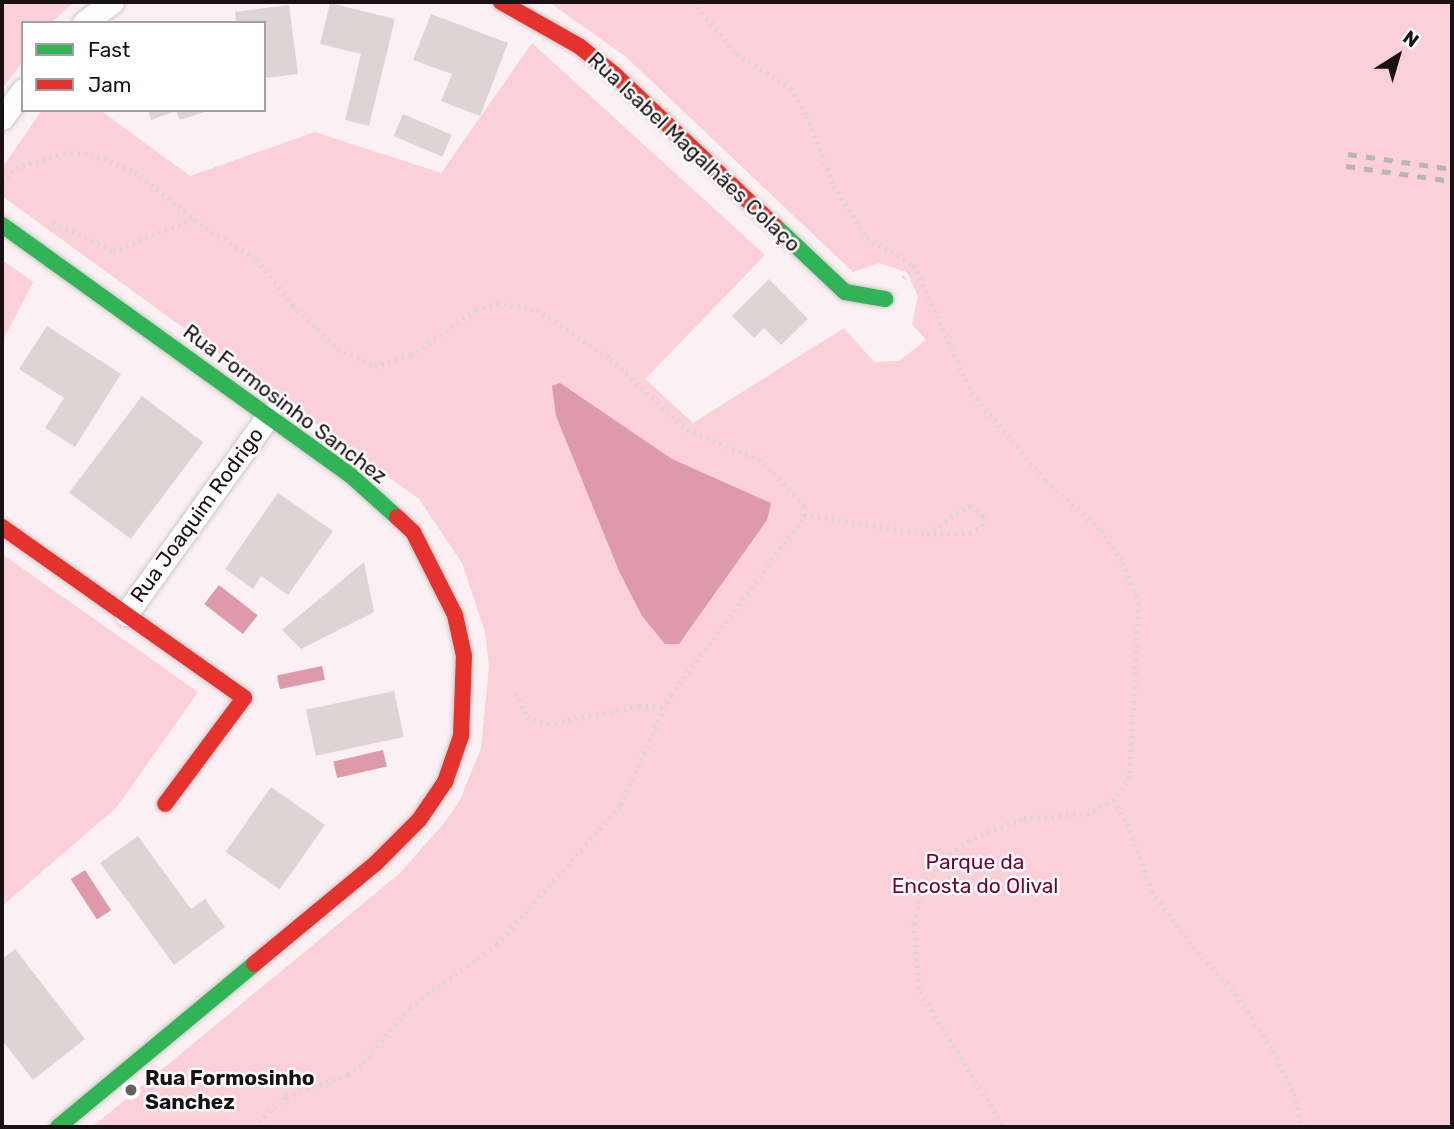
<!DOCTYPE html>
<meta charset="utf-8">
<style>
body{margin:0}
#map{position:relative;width:1454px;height:1129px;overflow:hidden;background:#fbf0f3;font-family:Rubik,sans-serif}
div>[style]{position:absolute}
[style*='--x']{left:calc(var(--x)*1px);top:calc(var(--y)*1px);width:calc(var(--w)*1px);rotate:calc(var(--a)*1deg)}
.green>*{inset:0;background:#fbd0d9}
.water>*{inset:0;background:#dd9baa;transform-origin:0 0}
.building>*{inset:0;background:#ded4d6;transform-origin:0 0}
.path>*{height:4.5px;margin-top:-2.25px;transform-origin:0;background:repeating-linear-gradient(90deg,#d9d6d6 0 2px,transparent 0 7px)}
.roads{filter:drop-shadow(0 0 2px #cfc6c8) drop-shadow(0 0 2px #cfc6c8)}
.street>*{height:23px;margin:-11.5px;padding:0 11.5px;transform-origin:11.5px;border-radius:11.5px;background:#fefdfd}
.fast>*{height:16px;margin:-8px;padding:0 8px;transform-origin:8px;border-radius:8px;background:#30b455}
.jam>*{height:16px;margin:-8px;padding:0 8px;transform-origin:8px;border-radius:8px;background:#e5322d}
.rail>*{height:5px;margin-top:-2.5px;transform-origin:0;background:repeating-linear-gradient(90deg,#b9b5b7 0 9px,transparent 0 18px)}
.dots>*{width:19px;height:19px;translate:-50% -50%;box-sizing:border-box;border:4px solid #fff;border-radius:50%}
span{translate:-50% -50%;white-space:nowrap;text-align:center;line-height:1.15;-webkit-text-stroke:5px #fff;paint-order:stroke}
.street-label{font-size:21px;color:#191113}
.park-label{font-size:21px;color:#740132}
.poi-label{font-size:21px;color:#191113;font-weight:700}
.left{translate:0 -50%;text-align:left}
.frame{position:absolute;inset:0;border:4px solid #191113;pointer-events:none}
.legend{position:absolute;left:21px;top:21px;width:245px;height:91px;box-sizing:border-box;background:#fff;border:2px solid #a3a0a1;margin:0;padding:9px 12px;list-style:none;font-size:21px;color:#191113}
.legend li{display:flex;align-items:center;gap:14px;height:35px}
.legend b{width:35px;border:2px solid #a3a0a1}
.north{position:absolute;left:1363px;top:21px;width:70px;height:70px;-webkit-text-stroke:5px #fff;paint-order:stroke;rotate:37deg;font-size:19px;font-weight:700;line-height:28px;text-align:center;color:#191113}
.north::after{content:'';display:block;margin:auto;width:24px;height:32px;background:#191113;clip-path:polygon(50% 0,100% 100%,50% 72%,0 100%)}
</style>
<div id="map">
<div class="green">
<div style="clip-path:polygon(2px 2px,74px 2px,51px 23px,23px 23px,23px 61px,2px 89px)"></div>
<div style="clip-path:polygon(549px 2px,1452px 2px,1452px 1127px,92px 1127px,399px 874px,445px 822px,460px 800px,481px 748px,489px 666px,485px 632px,462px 563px,419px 499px,2px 196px,2px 168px,42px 110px,100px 110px,190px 176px,315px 132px,441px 173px,532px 43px,765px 255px,645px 379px,693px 423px,844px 328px,874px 362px,899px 361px,926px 340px,912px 324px,918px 296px,907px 272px,879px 263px,853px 272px,626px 57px)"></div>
<div style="clip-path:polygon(2px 260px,33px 282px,2px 342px)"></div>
<div style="clip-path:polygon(2px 554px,198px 692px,116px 808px,2px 906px)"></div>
</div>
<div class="water">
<div style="clip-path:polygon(560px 383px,672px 459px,771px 503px,767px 520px,679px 644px,665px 644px,642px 616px,619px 571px,556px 416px,552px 386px)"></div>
<div style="left:219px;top:585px;width:49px;height:24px;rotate:38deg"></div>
<div style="left:322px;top:666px;width:14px;height:46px;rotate:78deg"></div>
<div style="left:383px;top:750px;width:17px;height:51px;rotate:77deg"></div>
<div style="left:85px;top:870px;width:48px;height:17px;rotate:57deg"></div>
</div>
<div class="building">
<div style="clip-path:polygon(330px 3px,395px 19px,369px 126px,345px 120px,361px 54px,320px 44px)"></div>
<div style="clip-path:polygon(289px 5px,298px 74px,264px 78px,264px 23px,236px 23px,235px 12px)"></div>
<div style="clip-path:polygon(431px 14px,508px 43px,480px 116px,441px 101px,452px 74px,413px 60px)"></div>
<div style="clip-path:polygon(148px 110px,207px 110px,207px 111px,180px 120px,176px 111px,151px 120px)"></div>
<div style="left:403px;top:114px;width:53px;height:24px;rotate:23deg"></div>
<div style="clip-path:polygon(769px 279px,808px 319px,781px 345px,764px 328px,754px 338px,732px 316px)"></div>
<div style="clip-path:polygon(47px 326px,121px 374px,75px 447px,45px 428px,64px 398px,19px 369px)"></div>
<div style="left:142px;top:396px;width:77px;height:121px;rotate:37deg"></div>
<div style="clip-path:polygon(278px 493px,333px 531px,288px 595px,261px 576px,253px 589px,225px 569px)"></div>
<div style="clip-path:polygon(364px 562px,374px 612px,301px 649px,282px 630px)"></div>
<div style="left:394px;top:691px;width:47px;height:90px;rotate:78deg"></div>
<div style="left:271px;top:787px;width:66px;height:79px;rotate:35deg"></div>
<div style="clip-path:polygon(138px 836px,191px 909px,205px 899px,225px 927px,174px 965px,100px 863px)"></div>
<div style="clip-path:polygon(15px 949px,85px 1039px,33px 1080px,2px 1040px,2px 959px)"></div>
</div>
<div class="path">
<div style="--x:693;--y:2;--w:68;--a:49.8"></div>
<div style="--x:737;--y:54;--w:64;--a:32.2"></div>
<div style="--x:791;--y:88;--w:32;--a:60"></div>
<div style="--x:807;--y:116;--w:75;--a:68.9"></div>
<div style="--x:834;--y:186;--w:62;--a:57.6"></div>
<div style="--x:867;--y:238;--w:54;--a:29.9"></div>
<div style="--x:914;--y:265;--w:141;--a:65.6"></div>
<div style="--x:972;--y:393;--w:115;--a:49.9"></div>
<div style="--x:1046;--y:481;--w:74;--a:41.7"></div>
<div style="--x:1101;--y:530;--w:40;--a:56"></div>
<div style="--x:1123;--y:563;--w:43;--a:68.2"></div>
<div style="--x:1139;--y:603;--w:174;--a:93"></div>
<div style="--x:1130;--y:777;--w:14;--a:120"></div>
<div style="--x:1123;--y:789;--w:14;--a:129"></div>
<div style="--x:1114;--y:800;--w:29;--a:151"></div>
<div style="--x:1089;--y:814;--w:67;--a:175.7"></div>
<div style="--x:1022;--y:819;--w:57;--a:157.5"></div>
<div style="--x:969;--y:841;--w:28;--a:145"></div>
<div style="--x:946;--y:857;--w:45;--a:124"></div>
<div style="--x:921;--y:894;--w:31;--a:103"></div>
<div style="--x:914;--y:924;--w:68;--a:85"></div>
<div style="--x:920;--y:992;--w:159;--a:58.1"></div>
<div style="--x:2;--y:182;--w:20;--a:-45"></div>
<div style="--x:16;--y:168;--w:50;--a:-17.4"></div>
<div style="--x:64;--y:153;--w:27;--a:2"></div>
<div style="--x:91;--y:154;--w:48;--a:22.2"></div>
<div style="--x:135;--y:172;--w:90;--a:38.3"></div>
<div style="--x:206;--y:228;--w:60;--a:32.1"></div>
<div style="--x:257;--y:260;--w:58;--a:51.3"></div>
<div style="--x:293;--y:305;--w:63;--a:44.4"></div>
<div style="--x:338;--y:349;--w:41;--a:24.7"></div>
<div style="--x:375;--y:366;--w:38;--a:-17"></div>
<div style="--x:411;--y:355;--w:79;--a:-34.7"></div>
<div style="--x:476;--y:310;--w:22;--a:-18"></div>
<div style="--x:497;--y:303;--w:41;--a:9.9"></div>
<div style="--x:537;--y:310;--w:89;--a:33.5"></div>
<div style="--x:611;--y:359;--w:104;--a:43.1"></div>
<div style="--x:687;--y:430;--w:78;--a:21.9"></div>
<div style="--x:759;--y:459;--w:67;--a:45.6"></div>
<div style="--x:806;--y:507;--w:13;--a:103"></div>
<div style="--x:803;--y:520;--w:219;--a:127"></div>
<div style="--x:671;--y:695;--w:123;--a:114.5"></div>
<div style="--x:620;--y:807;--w:185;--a:131.7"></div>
<div style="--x:497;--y:945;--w:107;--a:144.1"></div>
<div style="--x:410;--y:1008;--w:75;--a:130.7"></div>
<div style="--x:361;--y:1065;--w:16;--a:142"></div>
<div style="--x:348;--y:1075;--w:66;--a:160.5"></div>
<div style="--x:286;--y:1097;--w:45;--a:137.7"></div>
<div style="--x:53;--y:223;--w:66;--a:25"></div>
<div style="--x:113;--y:251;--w:86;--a:-21.8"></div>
<div style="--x:903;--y:278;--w:17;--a:-50"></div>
<div style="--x:804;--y:515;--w:124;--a:8.8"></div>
<div style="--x:927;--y:534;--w:43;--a:-1.3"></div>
<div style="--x:970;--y:533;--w:14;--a:-30"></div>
<div style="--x:982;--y:526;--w:10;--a:-84"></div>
<div style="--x:983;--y:516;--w:17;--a:-140"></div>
<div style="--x:970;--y:505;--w:52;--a:146"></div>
<div style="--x:516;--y:693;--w:26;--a:65"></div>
<div style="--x:527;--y:717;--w:22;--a:18"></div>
<div style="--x:548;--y:724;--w:93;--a:-11.2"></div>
<div style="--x:639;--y:706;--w:25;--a:2"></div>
<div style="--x:1114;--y:800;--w:28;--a:60"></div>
<div style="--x:1128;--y:824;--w:71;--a:70.3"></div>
<div style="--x:1152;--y:891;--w:69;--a:53.8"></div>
<div style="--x:1193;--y:947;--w:64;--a:47.5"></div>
<div style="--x:1236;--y:994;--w:69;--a:56.3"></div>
<div style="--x:1274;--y:1051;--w:47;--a:65.1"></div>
<div style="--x:1294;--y:1094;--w:34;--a:76"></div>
</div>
<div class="roads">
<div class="street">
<div style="--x:84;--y:23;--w:35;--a:-37"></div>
<div style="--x:2;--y:118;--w:35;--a:-53"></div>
<div style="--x:126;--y:614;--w:245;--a:-54.3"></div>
</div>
<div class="fast">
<div style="--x:2;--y:225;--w:427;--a:35.7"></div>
<div style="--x:349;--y:474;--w:64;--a:41.9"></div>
<div style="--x:775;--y:226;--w:96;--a:43.3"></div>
<div style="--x:845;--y:292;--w:41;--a:9.9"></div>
<div style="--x:58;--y:1127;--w:255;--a:-39.7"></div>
</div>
<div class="jam">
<div style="--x:501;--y:2;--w:90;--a:29.4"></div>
<div style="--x:579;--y:46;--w:45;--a:38.7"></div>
<div style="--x:614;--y:74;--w:221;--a:43.4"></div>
<div style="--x:2;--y:527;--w:296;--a:35.2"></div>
<div style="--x:244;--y:698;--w:132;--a:126.7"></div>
<div style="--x:254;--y:964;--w:157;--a:-39.6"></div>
<div style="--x:375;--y:864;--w:62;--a:-45"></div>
<div style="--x:419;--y:820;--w:46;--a:-55.6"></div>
<div style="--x:445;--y:782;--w:49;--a:-70.8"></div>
<div style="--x:461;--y:736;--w:80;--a:-87.9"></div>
<div style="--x:464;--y:656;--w:42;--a:-102.4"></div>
<div style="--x:455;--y:615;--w:93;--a:-116.8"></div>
<div style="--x:413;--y:532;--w:22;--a:-137"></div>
</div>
</div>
<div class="rail">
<div style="--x:1348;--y:154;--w:105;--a:8.2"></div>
<div style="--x:1346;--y:166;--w:107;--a:8.1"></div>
</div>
<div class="dots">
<div style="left:131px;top:1090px;background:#685f61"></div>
</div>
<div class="street-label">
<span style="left:694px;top:152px;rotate:43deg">Rua Isabel Magalhães Colaço</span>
<span style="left:285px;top:404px;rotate:37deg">Rua Formosinho Sanchez</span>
<span style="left:197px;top:515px;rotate:-54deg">Rua Joaquim Rodrigo</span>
</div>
<div class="park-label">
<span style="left:975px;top:874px">Parque da<br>Encosta do Olival</span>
</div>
<div class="poi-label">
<span class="left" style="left:145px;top:1090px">Rua Formosinho<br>Sanchez</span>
</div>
<div class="frame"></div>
<ul class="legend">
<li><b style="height:9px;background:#30b455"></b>Fast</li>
<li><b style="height:9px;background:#e5322d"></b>Jam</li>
</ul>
<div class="north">N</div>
</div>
